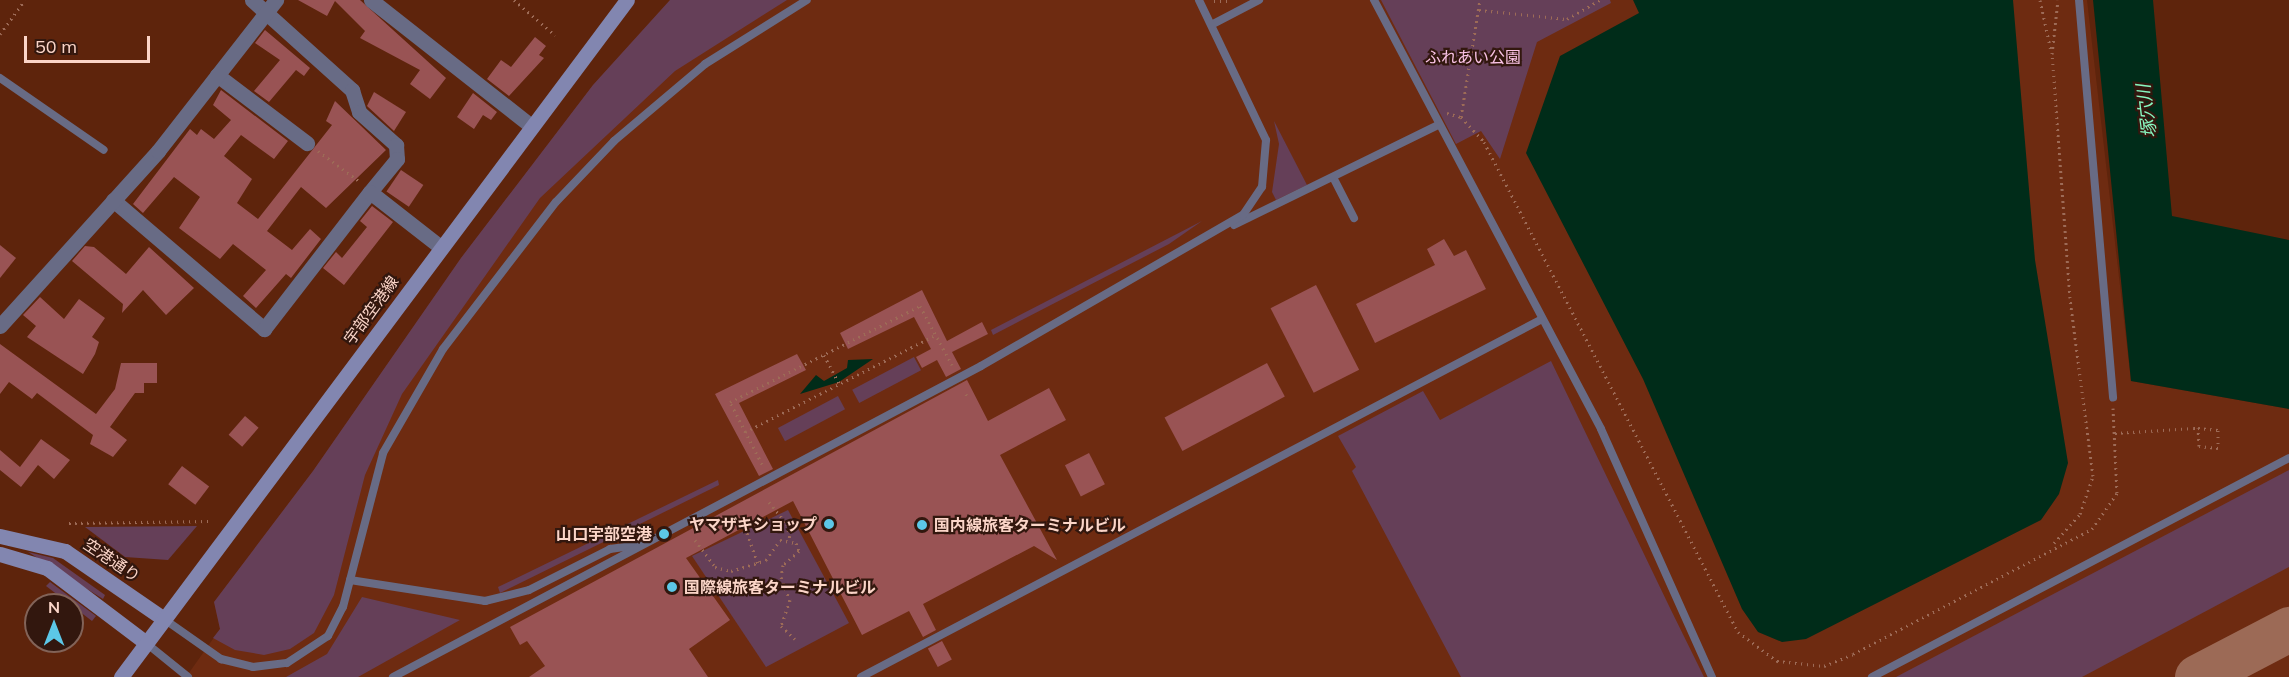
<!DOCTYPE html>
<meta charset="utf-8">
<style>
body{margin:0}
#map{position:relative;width:2289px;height:677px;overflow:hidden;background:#5e240c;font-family:Mulish,"Noto Sans JP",sans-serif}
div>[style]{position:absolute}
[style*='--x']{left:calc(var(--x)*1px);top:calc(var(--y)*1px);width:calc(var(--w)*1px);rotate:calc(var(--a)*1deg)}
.built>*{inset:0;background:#6e2b11}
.green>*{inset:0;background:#653f58;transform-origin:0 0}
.water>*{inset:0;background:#002c19}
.taxiway>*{height:45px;margin:-22.5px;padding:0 22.5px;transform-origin:22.5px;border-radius:22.5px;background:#9c6a56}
.building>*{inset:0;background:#995354;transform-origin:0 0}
.path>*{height:3px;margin-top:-1.5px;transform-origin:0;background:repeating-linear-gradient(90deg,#9d6b57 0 1.5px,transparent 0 6px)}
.lane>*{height:8px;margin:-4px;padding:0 4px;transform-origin:4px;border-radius:4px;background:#686b85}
.street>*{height:15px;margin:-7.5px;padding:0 7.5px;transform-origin:7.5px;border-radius:7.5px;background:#686b85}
.secondary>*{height:15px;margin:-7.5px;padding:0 7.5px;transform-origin:7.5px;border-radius:7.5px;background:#8286b0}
.dots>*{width:16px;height:16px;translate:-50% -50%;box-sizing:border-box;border:3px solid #32170e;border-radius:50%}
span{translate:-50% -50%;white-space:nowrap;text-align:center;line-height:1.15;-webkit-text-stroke:4.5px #32170e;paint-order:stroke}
.park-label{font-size:16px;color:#fac3e6}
.street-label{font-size:16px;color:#fbd5c8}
.poi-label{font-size:16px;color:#fbd5c8;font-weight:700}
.right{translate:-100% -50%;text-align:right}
.left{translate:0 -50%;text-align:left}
.water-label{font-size:18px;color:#88f7c0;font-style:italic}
.north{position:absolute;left:24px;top:593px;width:60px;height:60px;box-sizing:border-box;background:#32170e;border:2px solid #826358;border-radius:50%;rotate:0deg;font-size:16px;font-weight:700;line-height:24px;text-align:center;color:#fbd5c8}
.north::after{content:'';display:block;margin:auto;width:21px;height:27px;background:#5cc7e7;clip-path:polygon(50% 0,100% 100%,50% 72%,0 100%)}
.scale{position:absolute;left:24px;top:36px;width:126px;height:27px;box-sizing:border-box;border:3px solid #fbd5c8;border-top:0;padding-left:8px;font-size:18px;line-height:21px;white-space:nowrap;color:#fbd5c8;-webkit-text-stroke:4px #32170e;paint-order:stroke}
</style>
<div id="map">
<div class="built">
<div style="clip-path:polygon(670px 0,2087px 0,2131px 381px,2289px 409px,2289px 677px,186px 677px,220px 629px,214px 602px,313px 471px,461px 258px,593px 85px)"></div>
</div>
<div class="green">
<div style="clip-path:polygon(670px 0,787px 0,675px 71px,540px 198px,402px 394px,365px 475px,334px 595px,314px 633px,290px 649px,264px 655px,235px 650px,213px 638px,220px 629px,214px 602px,313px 471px,461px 258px,593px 85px)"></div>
<div style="clip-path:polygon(1381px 0,1610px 0,1611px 3px,1537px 42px,1500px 159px,1481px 131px,1456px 144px)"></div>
<div style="clip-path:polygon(1274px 121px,1307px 185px,1276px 200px,1272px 192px,1279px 144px)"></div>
<div style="clip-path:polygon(1202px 221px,1169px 244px,993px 335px,991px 330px)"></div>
<div style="left:914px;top:357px;width:15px;height:70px;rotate:62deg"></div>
<div style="clip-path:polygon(1551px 361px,1670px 608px,1704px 677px,1461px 677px,1352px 471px,1356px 467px,1338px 436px,1423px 391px,1440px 420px)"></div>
<div style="left:838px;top:396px;width:15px;height:68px;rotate:62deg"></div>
<div style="clip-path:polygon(2289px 470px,2289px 567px,2082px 677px,1896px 677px)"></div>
<div style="clip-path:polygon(718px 480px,719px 485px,500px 593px,498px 587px)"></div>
<div style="clip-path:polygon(788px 510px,849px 623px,766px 667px,692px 556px)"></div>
<div style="clip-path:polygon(197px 526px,168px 560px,125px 557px,85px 527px)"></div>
<div style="clip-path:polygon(28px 552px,53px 558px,105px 595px,103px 599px)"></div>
<div style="clip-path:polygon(50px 582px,96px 616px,92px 621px,46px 586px)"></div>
<div style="clip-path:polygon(362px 597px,460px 620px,358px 677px,286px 677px,327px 654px)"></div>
</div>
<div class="water">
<div style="clip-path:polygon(1633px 0,2013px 0,2035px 260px,2068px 463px,2059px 494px,2041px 520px,1806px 639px,1782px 642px,1758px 632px,1742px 609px,1643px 379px,1526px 153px,1560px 56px,1639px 13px)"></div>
<div style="clip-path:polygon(2093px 0,2153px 0,2172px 216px,2289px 240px,2289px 409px,2131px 381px)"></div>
<div style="clip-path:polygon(873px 359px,839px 382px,800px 394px,816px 375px,824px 381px,847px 368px,848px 360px)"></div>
</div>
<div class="taxiway">
<div style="--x:2197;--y:677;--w:104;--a:-27.6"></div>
</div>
<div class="building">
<div style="clip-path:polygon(298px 0,360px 0,446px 78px,430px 99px,410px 84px,420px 70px,360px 38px,365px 31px,335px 1px,327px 16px)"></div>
<div style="clip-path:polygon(265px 30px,310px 68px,304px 76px,296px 70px,269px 102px,254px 91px,280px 60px,255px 43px)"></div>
<div style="clip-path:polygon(535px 37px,546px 46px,539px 55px,544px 58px,509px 96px,487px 79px,501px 60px,511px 67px)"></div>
<div style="clip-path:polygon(221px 90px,288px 141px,274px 159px,241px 135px,224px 156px,252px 179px,237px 203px,258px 219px,332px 125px,326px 121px,335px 101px,386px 150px,326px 208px,301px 187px,267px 231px,292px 250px,310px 229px,321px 239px,291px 278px,286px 274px,256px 308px,243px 296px,266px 270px,233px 244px,220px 259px,179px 228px,200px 197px,174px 177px,143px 213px,133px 204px,190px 129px,197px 135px,201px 129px,214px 139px,231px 120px,213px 105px)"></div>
<div style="clip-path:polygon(374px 92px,406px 112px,394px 131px,367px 106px)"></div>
<div style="clip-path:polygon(473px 93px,497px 112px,491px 120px,483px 115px,474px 129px,457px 117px)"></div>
<div style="left:401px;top:170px;width:27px;height:26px;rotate:34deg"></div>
<div style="clip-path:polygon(372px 206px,393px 222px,344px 285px,323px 268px,336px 252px,342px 258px,367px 227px,360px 221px)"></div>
<div style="clip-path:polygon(1444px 239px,1454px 256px,1466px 250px,1486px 289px,1375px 343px,1356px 304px,1435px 265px,1427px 249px)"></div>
<div style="clip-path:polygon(0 245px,16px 258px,0 278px)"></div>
<div style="clip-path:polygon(85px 246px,94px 247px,126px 274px,149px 247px,194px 288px,166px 315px,143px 290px,122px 313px,123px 304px,72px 261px)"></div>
<div style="left:1316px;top:285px;width:95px;height:51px;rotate:63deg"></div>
<div style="clip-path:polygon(922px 290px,947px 341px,982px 322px,988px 334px,952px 352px,961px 369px,946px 377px,937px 360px,922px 368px,916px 357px,931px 349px,914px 317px,848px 349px,840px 333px)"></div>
<div style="clip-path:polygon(40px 297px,64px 319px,79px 299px,105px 318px,92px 337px,99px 342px,95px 354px,83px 374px,27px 337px,36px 326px,23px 315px)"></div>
<div style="clip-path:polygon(0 344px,96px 414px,115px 389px,121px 363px,157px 363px,157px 383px,144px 383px,144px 393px,135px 393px,110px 427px,127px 440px,113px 457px,90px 444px,93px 435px,37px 393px,32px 399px,9px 382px,0 394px)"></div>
<div style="clip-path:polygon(797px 354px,806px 370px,739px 403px,773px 469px,759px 476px,715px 394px)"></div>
<div style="left:1267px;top:363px;width:38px;height:116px;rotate:62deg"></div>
<div style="clip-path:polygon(967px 380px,988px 421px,1049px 388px,1066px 420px,1000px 455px,1057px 560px,1034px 546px,923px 604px,936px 630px,923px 637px,909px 611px,862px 635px,793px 501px,686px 558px,730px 620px,689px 649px,708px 677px,529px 677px,545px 666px,527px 641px,520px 645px,510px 627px)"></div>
<div style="left:245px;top:416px;width:18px;height:25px;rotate:41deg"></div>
<div style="clip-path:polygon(41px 439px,70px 460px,54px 479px,38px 465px,21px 487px,0 470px,0 450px,20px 467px)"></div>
<div style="left:1089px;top:453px;width:35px;height:27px;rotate:63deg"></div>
<div style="left:182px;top:466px;width:34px;height:23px;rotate:37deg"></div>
<div style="left:942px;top:641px;width:21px;height:16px;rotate:62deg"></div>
</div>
<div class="path">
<div style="--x:514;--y:0;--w:54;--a:40.5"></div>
<div style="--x:2040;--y:0;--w:52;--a:77.8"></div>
<div style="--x:1214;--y:1;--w:13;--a:0"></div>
<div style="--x:1479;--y:10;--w:88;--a:5.8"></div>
<div style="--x:1567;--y:19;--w:38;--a:-30"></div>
<div style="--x:0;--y:34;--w:42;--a:-53.7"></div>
<div style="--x:1447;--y:113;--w:15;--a:16"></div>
<div style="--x:1461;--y:117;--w:34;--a:47"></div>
<div style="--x:1484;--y:142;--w:552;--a:62.6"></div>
<div style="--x:1738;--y:632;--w:49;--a:36.6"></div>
<div style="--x:1777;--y:661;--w:47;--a:6.1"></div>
<div style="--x:1824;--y:666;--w:31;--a:-22"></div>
<div style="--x:1853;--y:654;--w:270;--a:-27.6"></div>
<div style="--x:2092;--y:529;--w:44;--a:-55.2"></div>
<div style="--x:2117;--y:493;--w:85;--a:-92.7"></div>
<div style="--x:1461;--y:117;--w:119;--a:-80.8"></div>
<div style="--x:318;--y:151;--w:51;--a:36.2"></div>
<div style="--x:824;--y:355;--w:34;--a:62"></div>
<div style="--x:966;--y:394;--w:4;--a:63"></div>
<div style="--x:745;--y:432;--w:213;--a:-27"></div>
<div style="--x:2115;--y:433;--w:79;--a:-3.6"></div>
<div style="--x:2194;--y:428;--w:4;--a:0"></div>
<div style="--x:2198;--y:428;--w:20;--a:6"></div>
<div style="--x:2218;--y:430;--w:18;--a:90"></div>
<div style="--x:2218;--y:448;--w:19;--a:-174"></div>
<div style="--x:2199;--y:446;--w:18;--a:-93"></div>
<div style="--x:762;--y:464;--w:70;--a:-117.3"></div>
<div style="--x:730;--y:402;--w:213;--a:-26.8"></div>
<div style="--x:920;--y:306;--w:67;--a:61.5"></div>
<div style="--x:769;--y:502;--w:28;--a:51"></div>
<div style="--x:787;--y:524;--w:15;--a:79"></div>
<div style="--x:741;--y:516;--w:51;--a:70.5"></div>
<div style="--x:69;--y:523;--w:139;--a:-0.8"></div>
<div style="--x:695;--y:540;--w:34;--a:53"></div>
<div style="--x:715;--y:567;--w:16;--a:14"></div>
<div style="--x:731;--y:571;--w:37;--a:-17"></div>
<div style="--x:766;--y:560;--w:24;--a:-55"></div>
<div style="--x:780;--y:540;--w:16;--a:11"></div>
<div style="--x:796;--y:543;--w:9;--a:69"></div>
<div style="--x:799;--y:551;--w:21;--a:139"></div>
<div style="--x:783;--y:565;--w:12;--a:99"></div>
<div style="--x:781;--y:577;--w:25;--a:69"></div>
<div style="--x:790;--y:600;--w:28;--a:109"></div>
<div style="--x:781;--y:626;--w:19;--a:43"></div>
<div style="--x:2054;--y:543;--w:39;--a:-48"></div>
<div style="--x:2080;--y:514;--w:40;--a:-71.1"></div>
<div style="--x:2093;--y:476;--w:179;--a:-97.4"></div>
<div style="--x:2070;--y:298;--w:245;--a:-94.2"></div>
<div style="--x:2052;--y:54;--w:54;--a:-83.7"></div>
</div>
<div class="lane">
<div style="--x:1374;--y:0;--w:485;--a:62.1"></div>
<div style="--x:1601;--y:429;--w:272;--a:65.9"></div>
<div style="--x:2079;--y:0;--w:399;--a:85.1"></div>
<div style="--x:1213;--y:24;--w:52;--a:-27.6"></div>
<div style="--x:0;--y:78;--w:126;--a:34.7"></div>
<div style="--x:1334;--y:179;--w:44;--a:62.9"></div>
<div style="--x:1234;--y:225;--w:227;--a:-26.1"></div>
<div style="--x:350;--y:580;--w:137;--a:8.8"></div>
<div style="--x:485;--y:601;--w:45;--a:-14"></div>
<div style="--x:529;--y:590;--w:91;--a:-26.8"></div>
<div style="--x:610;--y:549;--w:28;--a:-8"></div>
<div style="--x:164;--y:619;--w:70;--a:35.1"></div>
<div style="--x:221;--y:659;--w:33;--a:14"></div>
<div style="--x:253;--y:667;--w:34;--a:-7"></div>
<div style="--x:287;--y:663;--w:49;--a:-33.4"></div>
<div style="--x:328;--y:636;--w:33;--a:-63"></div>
<div style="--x:343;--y:607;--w:159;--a:-75.4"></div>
<div style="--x:383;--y:453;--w:120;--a:-60"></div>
<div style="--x:443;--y:349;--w:185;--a:-52.5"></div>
<div style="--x:556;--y:202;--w:84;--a:-46.4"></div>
<div style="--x:614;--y:141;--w:119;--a:-40.2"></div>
<div style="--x:705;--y:64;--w:120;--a:-32.1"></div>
<div style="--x:146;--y:643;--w:54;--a:39"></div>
<div style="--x:393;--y:677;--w:665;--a:-27.87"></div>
<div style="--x:981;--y:366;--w:302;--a:-30"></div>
<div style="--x:1243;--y:215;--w:34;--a:-56"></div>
<div style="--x:1262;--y:187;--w:47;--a:-85.1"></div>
<div style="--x:1266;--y:140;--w:155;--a:-115.6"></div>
<div style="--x:861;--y:677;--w:769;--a:-27.73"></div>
<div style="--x:1872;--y:677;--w:471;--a:-27.7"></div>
</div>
<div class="street">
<div style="--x:252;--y:0;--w:135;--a:42"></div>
<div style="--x:352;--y:90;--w:23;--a:72"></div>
<div style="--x:359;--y:112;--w:50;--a:41.7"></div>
<div style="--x:396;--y:145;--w:14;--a:86"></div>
<div style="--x:397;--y:159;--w:43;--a:129.3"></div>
<div style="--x:371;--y:0;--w:204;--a:38.2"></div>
<div style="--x:217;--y:75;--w:113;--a:37.1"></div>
<div style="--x:113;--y:200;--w:199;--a:40.5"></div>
<div style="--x:264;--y:329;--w:173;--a:-52.3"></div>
<div style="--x:370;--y:192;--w:88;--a:38"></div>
<div style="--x:0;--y:326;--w:236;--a:-47.9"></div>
<div style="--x:158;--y:151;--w:192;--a:-52"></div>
</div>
<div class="secondary">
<div style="--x:0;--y:536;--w:67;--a:13"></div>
<div style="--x:65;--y:551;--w:120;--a:34.5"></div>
<div style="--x:0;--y:554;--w:49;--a:16.6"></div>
<div style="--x:47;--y:568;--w:124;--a:37.1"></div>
<div style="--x:121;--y:677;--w:845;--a:-53.23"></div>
</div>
<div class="dots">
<div style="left:829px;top:524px;background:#5cc7e7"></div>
<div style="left:922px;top:525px;background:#5cc7e7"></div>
<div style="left:664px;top:534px;background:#5cc7e7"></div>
<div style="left:672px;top:587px;background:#5cc7e7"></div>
</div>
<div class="park-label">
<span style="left:1473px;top:57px">ふれあい公園</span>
</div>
<div class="street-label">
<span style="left:371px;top:310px;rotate:-54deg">宇部空港線</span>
<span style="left:112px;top:560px;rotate:34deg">空港通り</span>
</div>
<div class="poi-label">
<span class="right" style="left:817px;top:524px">ヤマザキショップ</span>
<span class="left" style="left:934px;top:525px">国内線旅客ターミナルビル</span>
<span class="right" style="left:652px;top:534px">山口宇部空港</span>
<span class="left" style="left:684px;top:587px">国際線旅客ターミナルビル</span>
</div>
<div class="water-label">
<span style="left:2147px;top:111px;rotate:-97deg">塚穴川</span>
</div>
<div class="north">N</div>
<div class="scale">50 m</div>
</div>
